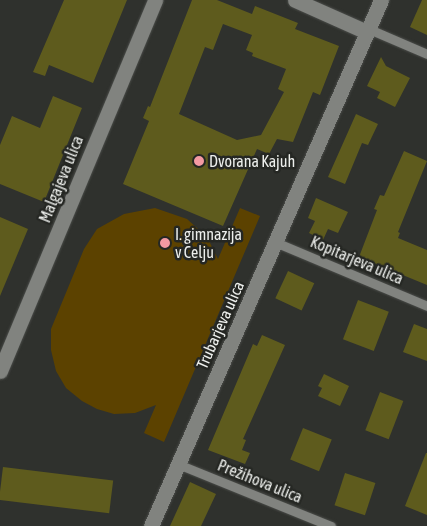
<!DOCTYPE html>
<meta charset="utf-8">
<style>
body{margin:0}
#map{position:relative;width:427px;height:526px;overflow:hidden;background:#2f312d;font-family:"Asap Condensed",sans-serif}
div>[style]{position:absolute}
[style*='--x']{left:calc(var(--x)*1px);top:calc(var(--y)*1px);width:calc(var(--w)*1px);rotate:calc(var(--a)*1deg)}
.green>*{inset:0;background:#5c4200}
.building>*{inset:0;background:#5e5b1d;transform-origin:0 0}
.roads{filter:drop-shadow(0 0 1px #4a4c49) drop-shadow(0 0 1px #4a4c49)}
.lane>*{height:9px;margin:-4.5px;padding:0 4.5px;transform-origin:4.5px;border-radius:4.5px;background:#81837f}
.street>*{height:15px;margin:-7.5px;padding:0 7.5px;transform-origin:7.5px;border-radius:7.5px;background:#81837f}
.dots>*{width:14px;height:14px;translate:-50% -50%;box-sizing:border-box;border:2px solid #252723;border-radius:50%}
span{translate:-50% -50%;white-space:nowrap;text-align:center;line-height:1.15;-webkit-text-stroke:5px #252723;paint-order:stroke}
.poi-label{font-size:16px;color:#edefec}
.left{translate:0 -50%;text-align:left}
.street-label{font-size:16px;color:#edefec}
</style>
<div id="map">
<div class="green">
<div style="clip-path:polygon(155px 208px,187px 219px,207px 237px,218px 259px,240px 208px,260px 216px,164px 442px,144px 433px,156px 405px,135px 413px,114px 414px,97px 409px,82px 401px,66px 388px,56px 371px,51px 350px,51px 329px,84px 249px,97px 229px,124px 214px)"></div>
</div>
<div class="building">
<div style="clip-path:polygon(64px 0,127px 0,93px 83px,49px 65px,45px 76px,33px 72px)"></div>
<div style="clip-path:polygon(evenodd,192px 0,217px 0,252px 14px,255px 6px,298px 23px,295px 29px,339px 46px,320px 95px,313px 92px,293px 142px,277px 139px,269px 154px,257px 149px,223px 226px,123px 184px,149px 121px,143px 118px,148px 106px,150px 107px,192px 0,223px 24px,252px 35px,246px 50px,253px 53px,252px 56px,286px 69px,278px 89px,284px 92px,261px 135px,237px 140px,179px 114px,205px 47px,213px 50px,223px 24px)"></div>
<div style="clip-path:polygon(422px 0,427px 0,427px 35px,410px 27px)"></div>
<div style="clip-path:polygon(381px 57px,386px 66px,410px 78px,395px 107px,377px 98px,380px 92px,367px 86px)"></div>
<div style="clip-path:polygon(53px 96px,82px 108px,44px 202px,0 184px,0 145px,12px 116px,40px 128px)"></div>
<div style="clip-path:polygon(356px 114px,378px 124px,368px 145px,362px 143px,345px 184px,328px 177px)"></div>
<div style="clip-path:polygon(404px 151px,427px 161px,398px 232px,400px 233px,398px 238px,427px 250px,427px 285px,359px 257px,377px 210px,374px 209px,380px 195px,384px 196px)"></div>
<div style="clip-path:polygon(316px 198px,348px 212px,338px 233px,328px 229px,323px 240px,309px 233px,315px 221px,308px 218px)"></div>
<div style="clip-path:polygon(0 217px,28px 229px,0 296px)"></div>
<div style="left:288px;top:271px;width:29px;height:30px;rotate:25deg"></div>
<div style="left:358px;top:300px;width:33px;height:42px;rotate:21deg"></div>
<div style="clip-path:polygon(414px 324px,427px 329px,427px 361px,403px 352px)"></div>
<div style="clip-path:polygon(262px 335px,285px 345px,243px 439px,246px 440px,242px 450px,250px 453px,245px 464px,208px 450px,253px 344px,257px 346px)"></div>
<div style="clip-path:polygon(324px 374px,349px 386px,340px 406px,318px 396px,322px 388px,318px 386px)"></div>
<div style="left:380px;top:392px;width:25px;height:41px;rotate:21deg"></div>
<div style="left:303px;top:428px;width:31px;height:34px;rotate:22deg"></div>
<div style="clip-path:polygon(426px 453px,427px 453px,427px 515px,405px 506px)"></div>
<div style="left:3px;top:467px;width:111px;height:33px;rotate:7deg"></div>
<div style="left:345px;top:473px;width:32px;height:34px;rotate:18deg"></div>
<div style="clip-path:polygon(190px 482px,216px 494px,201px 526px,170px 526px)"></div>
</div>
<div class="roads">
<div class="lane">
<div style="--x:369;--y:29;--w:63;--a:23.3"></div>
<div style="--x:275;--y:242;--w:165;--a:22.8"></div>
<div style="--x:178;--y:464;--w:165;--a:22.1"></div>
</div>
<div class="street">
<div style="--x:295;--y:0;--w:79;--a:24"></div>
<div style="--x:0;--y:371;--w:402;--a:-67.3"></div>
<div style="--x:151;--y:526;--w:574;--a:-66.38"></div>
</div>
</div>
<div class="dots">
<div style="left:199px;top:161px;background:#f49aa2"></div>
<div style="left:165px;top:243px;background:#f49aa2"></div>
</div>
<div class="poi-label">
<span class="left" style="left:209px;top:161px">Dvorana Kajuh</span>
<span class="left" style="left:175px;top:243px">I. gimnazija<br>v Celju</span>
</div>
<div class="street-label">
<span style="left:61px;top:179px;rotate:-68deg">Malgajeva ulica</span>
<span style="left:357px;top:260px;rotate:23deg">Kopitarjeva ulica</span>
<span style="left:220px;top:325px;rotate:-66deg">Trubarjeva ulica</span>
<span style="left:260px;top:481px;rotate:22deg">Prežihova ulica</span>
</div>
</div>
